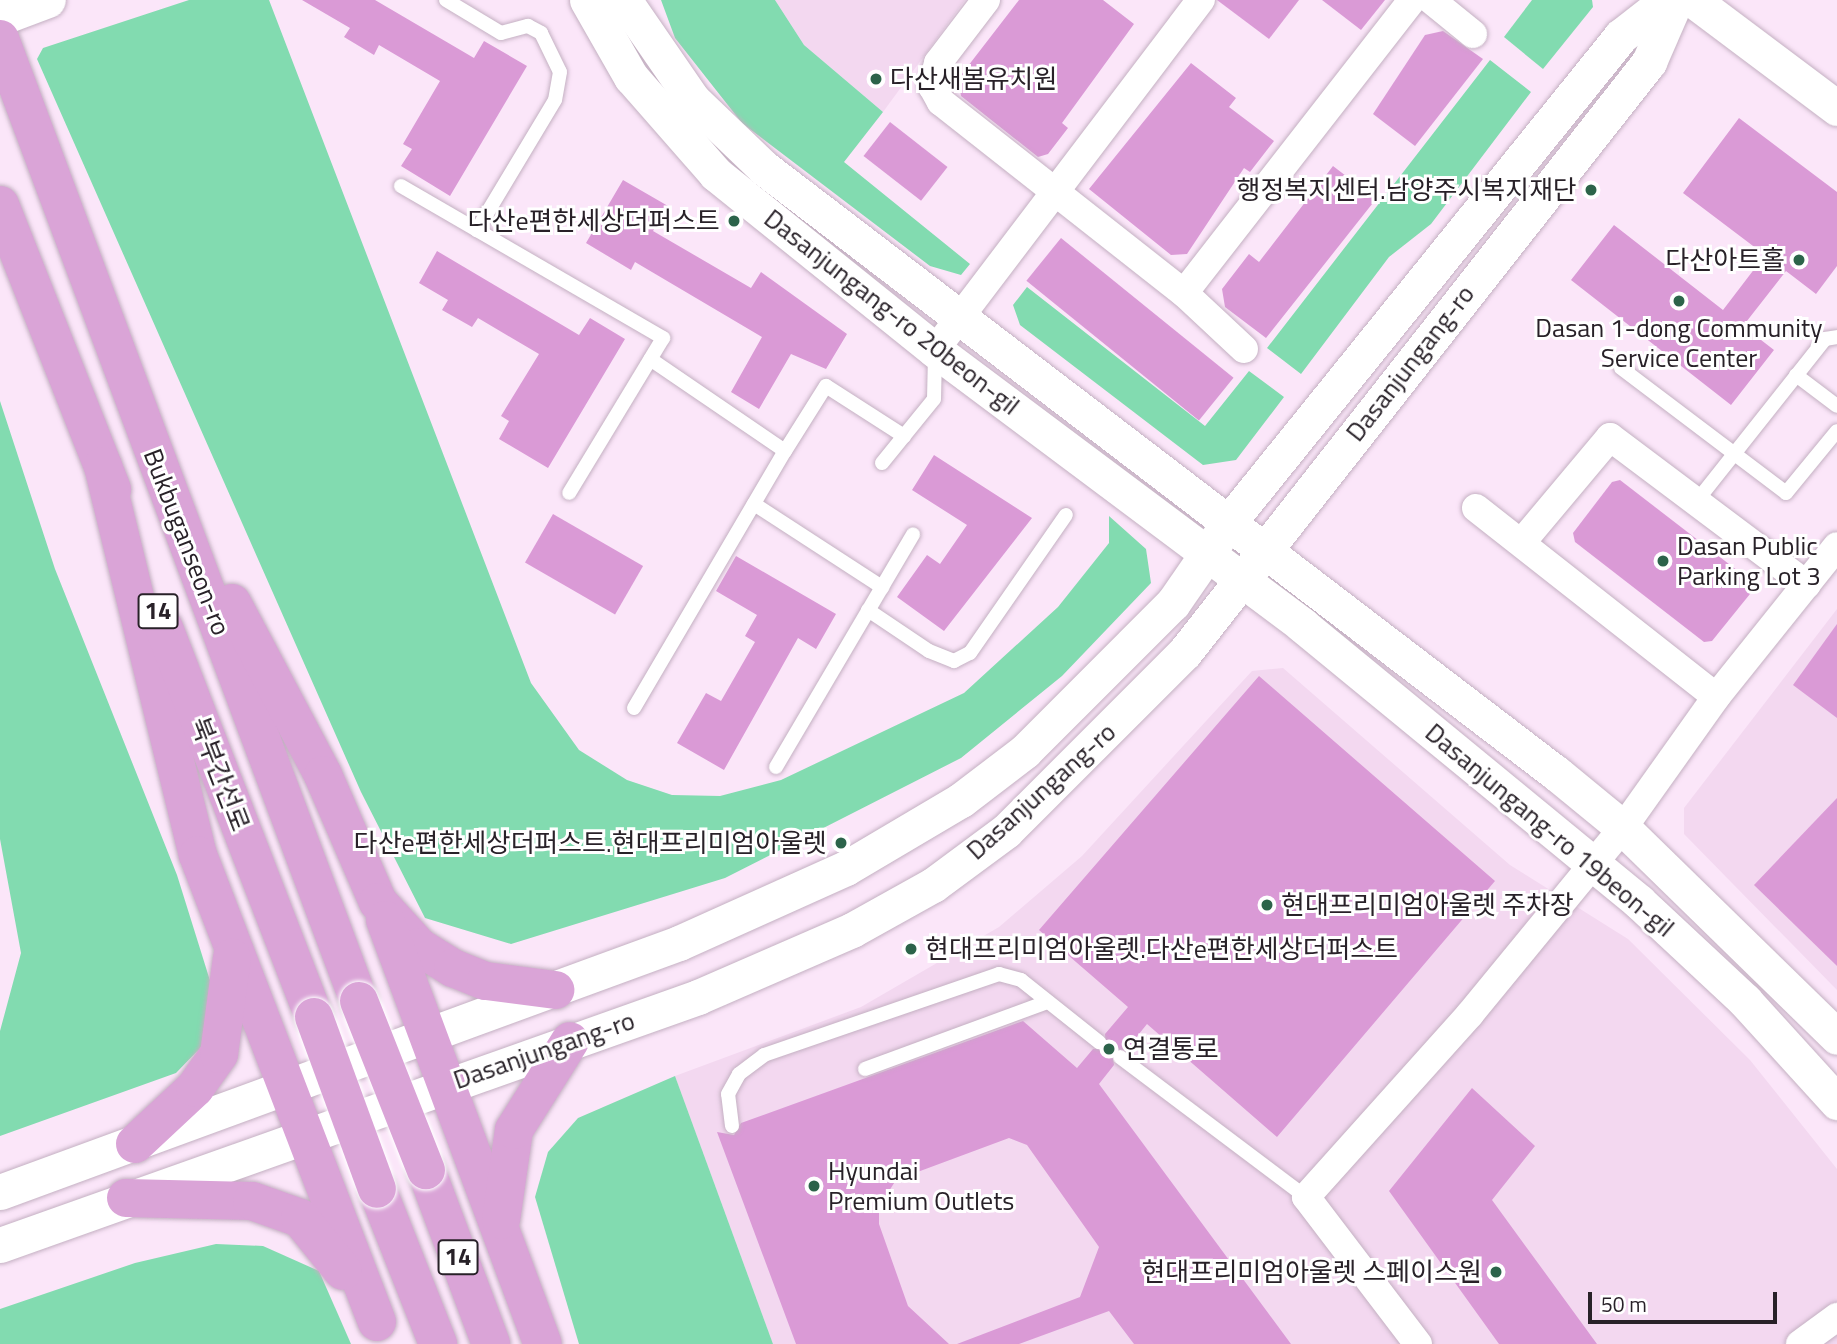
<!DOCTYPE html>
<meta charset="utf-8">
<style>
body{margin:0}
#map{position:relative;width:1837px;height:1344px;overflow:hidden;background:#fbe6f9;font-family:"Titillium Web","Noto Sans KR",sans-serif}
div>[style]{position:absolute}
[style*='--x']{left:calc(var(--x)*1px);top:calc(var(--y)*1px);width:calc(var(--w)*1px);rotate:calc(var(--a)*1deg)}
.built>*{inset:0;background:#f3d8f0}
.green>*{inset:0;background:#82dbb0}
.building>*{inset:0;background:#da9ad6;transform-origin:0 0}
.roads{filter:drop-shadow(0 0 2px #c4b0c2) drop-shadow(0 0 2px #c4b0c2)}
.service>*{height:14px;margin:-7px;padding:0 7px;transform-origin:7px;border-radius:7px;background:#fff}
.minor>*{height:28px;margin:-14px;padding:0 14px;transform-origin:14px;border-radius:14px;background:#fff}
.tertiary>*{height:35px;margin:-17.5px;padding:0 17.5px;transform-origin:17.5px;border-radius:17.5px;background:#fff}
.trunk>*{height:38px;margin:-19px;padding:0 19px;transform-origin:19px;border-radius:19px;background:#daa4d7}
.bridges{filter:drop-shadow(0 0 2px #fff) drop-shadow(0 0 2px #fff)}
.trunk-bridge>*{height:38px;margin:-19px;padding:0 19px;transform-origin:19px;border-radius:19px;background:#daa4d7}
.dots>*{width:19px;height:19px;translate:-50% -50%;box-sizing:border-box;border:4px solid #fff;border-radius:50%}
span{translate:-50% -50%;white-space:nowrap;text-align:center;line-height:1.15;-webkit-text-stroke:6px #fff;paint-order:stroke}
.shield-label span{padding:2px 5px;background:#fff;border:2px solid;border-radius:5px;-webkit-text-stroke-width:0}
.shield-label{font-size:24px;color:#282128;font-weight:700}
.poi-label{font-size:26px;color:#282128}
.left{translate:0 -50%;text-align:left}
.right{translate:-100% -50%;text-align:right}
.street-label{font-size:26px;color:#282128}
.scale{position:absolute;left:1588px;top:1292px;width:189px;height:32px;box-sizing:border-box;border:4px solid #282128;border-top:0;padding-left:9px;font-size:21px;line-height:24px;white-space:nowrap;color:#282128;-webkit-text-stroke:5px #fff;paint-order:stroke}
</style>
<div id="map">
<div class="built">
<div style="clip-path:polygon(775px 0,965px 0,883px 112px,804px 45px)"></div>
<div style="clip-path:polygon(1837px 609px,1837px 990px,1684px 834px,1684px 808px)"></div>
<div style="clip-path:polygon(1283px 668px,1510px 865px,1628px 939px,1750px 1060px,1837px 1169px,1837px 1344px,773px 1344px,675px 1076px,861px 1007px,999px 927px,1082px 856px,1252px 671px)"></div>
</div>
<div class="green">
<div style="clip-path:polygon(189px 0,269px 0,531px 683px,579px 750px,627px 780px,672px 795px,720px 796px,781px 780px,964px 693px,1058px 607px,1109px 543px,1109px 516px,1146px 549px,1151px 583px,1062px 676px,961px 758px,725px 878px,511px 944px,425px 918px,361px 792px,37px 59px,43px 48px)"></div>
<div style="clip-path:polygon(661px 0,775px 0,804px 45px,883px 112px,844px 162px,970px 264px,961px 275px,930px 266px,742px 123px,675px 38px)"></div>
<div style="clip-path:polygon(1532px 0,1592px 0,1593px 7px,1543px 69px,1504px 37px)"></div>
<div style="clip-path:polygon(1490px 60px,1531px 92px,1431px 224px,1389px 257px,1301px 374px,1267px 348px)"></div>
<div style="clip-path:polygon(1027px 287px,1205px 426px,1249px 371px,1284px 397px,1236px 460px,1203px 465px,1020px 325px,1013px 305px)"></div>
<div style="clip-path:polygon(0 401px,55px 569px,177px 875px,212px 987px,209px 1039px,176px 1073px,0 1136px,0 1031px,21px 953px,0 839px)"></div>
<div style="clip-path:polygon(675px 1076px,773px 1344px,579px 1344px,535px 1197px,548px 1152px,578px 1118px)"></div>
<div style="clip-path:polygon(216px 1244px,263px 1246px,319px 1271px,351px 1344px,0 1344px,0 1309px,135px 1263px)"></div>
</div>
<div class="building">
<div style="clip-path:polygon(302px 0,375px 0,474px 58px,484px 41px,527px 66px,450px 196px,401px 166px,412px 149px,403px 144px,440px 81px,379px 45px,374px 55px,344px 37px,350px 28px)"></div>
<div style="clip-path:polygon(1019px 0,1103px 0,1134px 24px,1062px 123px,1068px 128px,1048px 154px,1038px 157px,961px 96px,958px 79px)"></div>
<div style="clip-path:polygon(1217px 0,1299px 0,1269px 39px)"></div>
<div style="clip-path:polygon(1322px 0,1385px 0,1361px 30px)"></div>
<div style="clip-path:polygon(1443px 31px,1483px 59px,1415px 146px,1373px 114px,1425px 35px)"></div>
<div style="clip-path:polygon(1191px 63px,1236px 98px,1229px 107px,1274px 141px,1250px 172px,1244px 168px,1187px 254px,1171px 255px,1089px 189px)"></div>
<div style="clip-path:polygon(1739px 118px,1837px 192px,1837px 266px,1816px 294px,1786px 271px,1743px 326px,1774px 350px,1731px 405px,1571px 280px,1614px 225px,1723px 310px,1765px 255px,1683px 193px)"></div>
<div style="left:890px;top:122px;width:73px;height:43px;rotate:38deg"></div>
<div style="clip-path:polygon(1333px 166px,1376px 199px,1266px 338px,1225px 307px,1222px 289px,1249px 254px,1259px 262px)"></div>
<div style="clip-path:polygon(623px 180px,668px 206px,653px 231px,751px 288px,761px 272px,847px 334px,826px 369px,791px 354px,759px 409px,731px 392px,762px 337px,635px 262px,631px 270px,586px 243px)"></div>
<div style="left:1061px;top:238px;width:222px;height:55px;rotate:39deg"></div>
<div style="clip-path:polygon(437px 251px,579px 335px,590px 318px,625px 339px,548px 468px,499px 439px,509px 421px,501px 416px,539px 354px,478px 318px,472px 327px,442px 310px,448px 300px,419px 283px)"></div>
<div style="clip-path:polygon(934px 455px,1032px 518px,944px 631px,897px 597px,927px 555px,940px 564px,967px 525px,912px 490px)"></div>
<div style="clip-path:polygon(1620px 480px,1751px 581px,1754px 589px,1712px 641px,1704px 642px,1575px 542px,1573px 533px,1612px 482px)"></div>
<div style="left:553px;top:514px;width:104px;height:56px;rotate:30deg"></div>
<div style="clip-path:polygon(736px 556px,836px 614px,816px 649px,798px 638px,724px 770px,677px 743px,706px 693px,721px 701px,755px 642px,745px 636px,757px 615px,716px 591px)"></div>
<div style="clip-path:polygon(1837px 624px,1837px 718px,1793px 685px)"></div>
<div style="clip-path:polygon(1259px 676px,1495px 881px,1277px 1137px,1147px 1024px,1126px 1050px,1112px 1052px,1114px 1065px,1099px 1084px,1291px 1344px,1134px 1344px,1109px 1311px,1019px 1344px,957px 1344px,1080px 1297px,1099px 1247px,1027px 1145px,1009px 1138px,896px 1180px,879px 1207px,879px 1224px,908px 1306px,949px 1344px,796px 1344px,717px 1132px,734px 1135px,741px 1123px,1023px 1021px,1077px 1068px,1093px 1049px,1106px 1048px,1105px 1034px,1128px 1007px,1039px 930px)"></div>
<div style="clip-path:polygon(1837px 798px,1837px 966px,1754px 885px)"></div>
<div style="clip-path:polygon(1472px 1088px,1535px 1146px,1492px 1200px,1597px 1344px,1499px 1344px,1389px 1191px)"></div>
</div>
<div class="roads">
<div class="service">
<div style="--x:446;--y:0;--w:64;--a:31"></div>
<div style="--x:501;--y:33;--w:28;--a:-15"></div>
<div style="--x:528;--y:26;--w:15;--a:28"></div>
<div style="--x:541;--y:33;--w:43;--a:64"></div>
<div style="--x:560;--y:72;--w:28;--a:100"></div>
<div style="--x:555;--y:100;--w:152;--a:121"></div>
<div style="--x:401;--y:186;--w:303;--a:30.1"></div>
<div style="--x:663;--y:338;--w:181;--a:121.2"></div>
<div style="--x:1621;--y:368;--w:207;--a:37.1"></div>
<div style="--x:1786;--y:493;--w:80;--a:-50.6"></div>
<div style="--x:1796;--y:375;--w:51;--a:37.1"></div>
<div style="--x:785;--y:451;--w:77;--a:-57.8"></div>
<div style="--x:826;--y:386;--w:93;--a:32.7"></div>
<div style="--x:882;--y:463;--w:82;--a:-50.9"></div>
<div style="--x:934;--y:399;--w:44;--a:-88.7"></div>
<div style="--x:1696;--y:502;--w:208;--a:-51.6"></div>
<div style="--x:1825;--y:339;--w:12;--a:-9"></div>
<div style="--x:754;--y:504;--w:153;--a:33"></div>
<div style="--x:868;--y:610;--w:73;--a:33.9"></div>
<div style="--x:929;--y:651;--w:27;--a:22"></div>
<div style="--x:954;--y:661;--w:18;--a:-27"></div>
<div style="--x:970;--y:653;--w:168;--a:-55.2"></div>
<div style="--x:634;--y:708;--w:298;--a:-59.6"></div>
<div style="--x:785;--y:451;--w:163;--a:-145.7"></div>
<div style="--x:776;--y:767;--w:270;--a:-59.5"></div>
<div style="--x:1120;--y:1057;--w:233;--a:37"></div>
<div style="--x:865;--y:1069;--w:194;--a:-20.2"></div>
<div style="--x:732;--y:1126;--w:32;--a:-97"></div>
<div style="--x:728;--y:1094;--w:23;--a:-61"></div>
<div style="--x:739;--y:1074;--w:31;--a:-37"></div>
<div style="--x:764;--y:1055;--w:249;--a:-19"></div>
<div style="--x:999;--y:974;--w:23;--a:15"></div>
<div style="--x:1021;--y:980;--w:100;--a:38.5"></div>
</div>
<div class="minor">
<div style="--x:986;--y:0;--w:79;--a:127.3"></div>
<div style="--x:938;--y:63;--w:24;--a:105"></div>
<div style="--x:932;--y:86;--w:18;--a:61"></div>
<div style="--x:941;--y:102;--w:309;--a:38.2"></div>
<div style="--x:1184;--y:293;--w:371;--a:-52.1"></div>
<div style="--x:1431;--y:0;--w:54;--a:39"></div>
<div style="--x:1184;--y:293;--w:82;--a:43"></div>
<div style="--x:935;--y:350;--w:440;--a:-52.8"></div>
<div style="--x:1476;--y:508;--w:305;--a:38.2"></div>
<div style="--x:1522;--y:542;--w:137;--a:-50"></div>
<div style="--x:1610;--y:437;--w:246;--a:36.9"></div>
<div style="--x:1418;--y:1344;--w:185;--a:-127.3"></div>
<div style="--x:1306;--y:1197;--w:246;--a:-48.1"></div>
<div style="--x:1470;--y:1014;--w:241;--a:-50.6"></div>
<div style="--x:1623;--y:828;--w:161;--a:-54.6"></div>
<div style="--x:1716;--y:697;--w:193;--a:-51.3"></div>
<div style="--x:1800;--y:1344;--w:46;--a:-36.1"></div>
</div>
<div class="tertiary">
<div style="--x:587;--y:0;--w:89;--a:60.3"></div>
<div style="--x:631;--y:77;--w:129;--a:48.8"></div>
<div style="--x:716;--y:174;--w:281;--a:38.8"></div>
<div style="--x:935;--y:350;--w:459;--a:36.8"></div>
<div style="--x:1302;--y:625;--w:436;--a:39.4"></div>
<div style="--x:1639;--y:902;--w:145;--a:43"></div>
<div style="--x:1745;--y:1001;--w:137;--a:47.7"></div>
<div style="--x:624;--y:0;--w:121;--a:55.4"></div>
<div style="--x:693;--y:100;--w:98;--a:43.8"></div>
<div style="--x:764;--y:168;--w:997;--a:37.38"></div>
<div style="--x:1556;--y:773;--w:87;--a:39.4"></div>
<div style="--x:1623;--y:828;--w:299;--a:44.3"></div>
<div style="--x:1693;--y:0;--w:180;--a:36.9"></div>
<div style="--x:0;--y:18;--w:51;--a:-20.6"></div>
<div style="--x:0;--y:1192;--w:723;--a:-20.14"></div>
<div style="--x:679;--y:943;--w:183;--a:-24.2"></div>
<div style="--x:846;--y:868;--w:134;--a:-30.6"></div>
<div style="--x:961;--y:800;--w:81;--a:-37.4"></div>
<div style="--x:1025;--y:751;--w:209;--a:-45"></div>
<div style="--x:1173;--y:603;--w:98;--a:-55.3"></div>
<div style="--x:1229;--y:522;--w:624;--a:-51.11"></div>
<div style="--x:1621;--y:36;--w:58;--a:-38"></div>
<div style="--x:0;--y:1245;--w:741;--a:-19.56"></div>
<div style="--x:698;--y:997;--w:168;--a:-23.5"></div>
<div style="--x:852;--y:930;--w:93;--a:-29.1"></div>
<div style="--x:933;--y:885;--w:91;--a:-36.5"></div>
<div style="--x:1006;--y:831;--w:253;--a:-45"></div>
<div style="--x:1185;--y:652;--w:751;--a:-51.82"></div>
<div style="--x:1649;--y:62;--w:68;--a:-66.5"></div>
</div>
<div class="trunk">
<div style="--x:0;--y:39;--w:1027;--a:69.54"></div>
<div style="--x:0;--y:205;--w:306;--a:68.5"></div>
<div style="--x:103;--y:466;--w:400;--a:76.3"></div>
<div style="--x:198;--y:855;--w:500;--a:69.03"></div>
<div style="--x:232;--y:603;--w:195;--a:62.1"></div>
<div style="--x:323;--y:775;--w:138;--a:66.6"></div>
<div style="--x:378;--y:902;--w:61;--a:47.7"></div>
<div style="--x:419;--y:947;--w:40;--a:32"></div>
<div style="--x:453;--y:968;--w:35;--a:22"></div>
<div style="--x:486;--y:981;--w:70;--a:7.4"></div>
<div style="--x:164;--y:628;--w:417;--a:68.9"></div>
<div style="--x:385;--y:920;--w:452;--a:69.6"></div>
<div style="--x:135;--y:1144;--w:82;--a:-43"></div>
<div style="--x:195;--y:1088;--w:42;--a:-54.8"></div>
<div style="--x:219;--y:1054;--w:97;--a:-82.3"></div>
<div style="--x:426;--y:1170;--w:186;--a:69.5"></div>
<div style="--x:377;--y:1189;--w:167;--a:68.5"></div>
<div style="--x:126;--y:1198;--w:126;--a:1.4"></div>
<div style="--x:252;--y:1201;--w:51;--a:19.5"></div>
<div style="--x:300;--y:1218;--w:68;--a:50.9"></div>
<div style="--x:501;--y:1220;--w:91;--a:-81.8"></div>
<div style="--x:514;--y:1130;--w:105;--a:-57.8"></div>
</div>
</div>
<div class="bridges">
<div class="trunk-bridge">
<div style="--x:359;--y:1001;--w:182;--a:68.4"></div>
<div style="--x:314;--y:1017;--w:183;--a:69.9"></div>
</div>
</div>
<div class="dots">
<div style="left:876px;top:79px;background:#2c634a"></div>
<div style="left:1591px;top:190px;background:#2c634a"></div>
<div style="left:734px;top:221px;background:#2c634a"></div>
<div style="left:1799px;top:260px;background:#2c634a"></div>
<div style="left:1679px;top:301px;background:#2c634a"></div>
<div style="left:1663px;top:561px;background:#2c634a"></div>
<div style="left:841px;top:843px;background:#2c634a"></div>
<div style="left:1267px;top:905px;background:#2c634a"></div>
<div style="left:911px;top:949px;background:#2c634a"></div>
<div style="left:1109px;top:1049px;background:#2c634a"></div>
<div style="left:814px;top:1186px;background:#2c634a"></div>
<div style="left:1496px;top:1272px;background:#2c634a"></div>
</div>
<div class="shield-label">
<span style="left:158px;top:611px">14</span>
<span style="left:458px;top:1257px">14</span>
</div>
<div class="poi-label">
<span class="left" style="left:890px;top:79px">다산새봄유치원</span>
<span class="right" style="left:1577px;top:190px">행정복지센터.남양주시복지재단</span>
<span class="right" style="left:720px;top:221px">다산e편한세상더퍼스트</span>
<span class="right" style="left:1785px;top:260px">다산아트홀</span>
<span style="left:1679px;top:343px">Dasan 1-dong Community<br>Service Center</span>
<span class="left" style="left:1677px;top:561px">Dasan Public<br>Parking Lot 3</span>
<span class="right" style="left:827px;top:843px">다산e편한세상더퍼스트.현대프리미엄아울렛</span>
<span class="left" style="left:1281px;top:905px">현대프리미엄아울렛 주차장</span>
<span class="left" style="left:925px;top:949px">현대프리미엄아울렛.다산e편한세상더퍼스트</span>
<span class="left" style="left:1123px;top:1049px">연결통로</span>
<span class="left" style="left:828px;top:1186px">Hyundai<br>Premium Outlets</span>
<span class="right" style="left:1482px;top:1272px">현대프리미엄아울렛 스페이스원</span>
</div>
<div class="street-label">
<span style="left:892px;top:312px;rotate:38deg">Dasanjungang-ro 20beon-gil</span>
<span style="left:1410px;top:363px;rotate:-52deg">Dasanjungang-ro</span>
<span style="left:187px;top:542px;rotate:69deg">Bukbuganseon-ro</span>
<span style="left:220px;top:774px;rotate:69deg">북부간선로</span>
<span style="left:1041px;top:791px;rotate:-42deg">Dasanjungang-ro</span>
<span style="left:1550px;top:830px;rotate:40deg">Dasanjungang-ro 19beon-gil</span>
<span style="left:544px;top:1050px;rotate:-19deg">Dasanjungang-ro</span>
</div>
<div class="scale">50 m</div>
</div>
